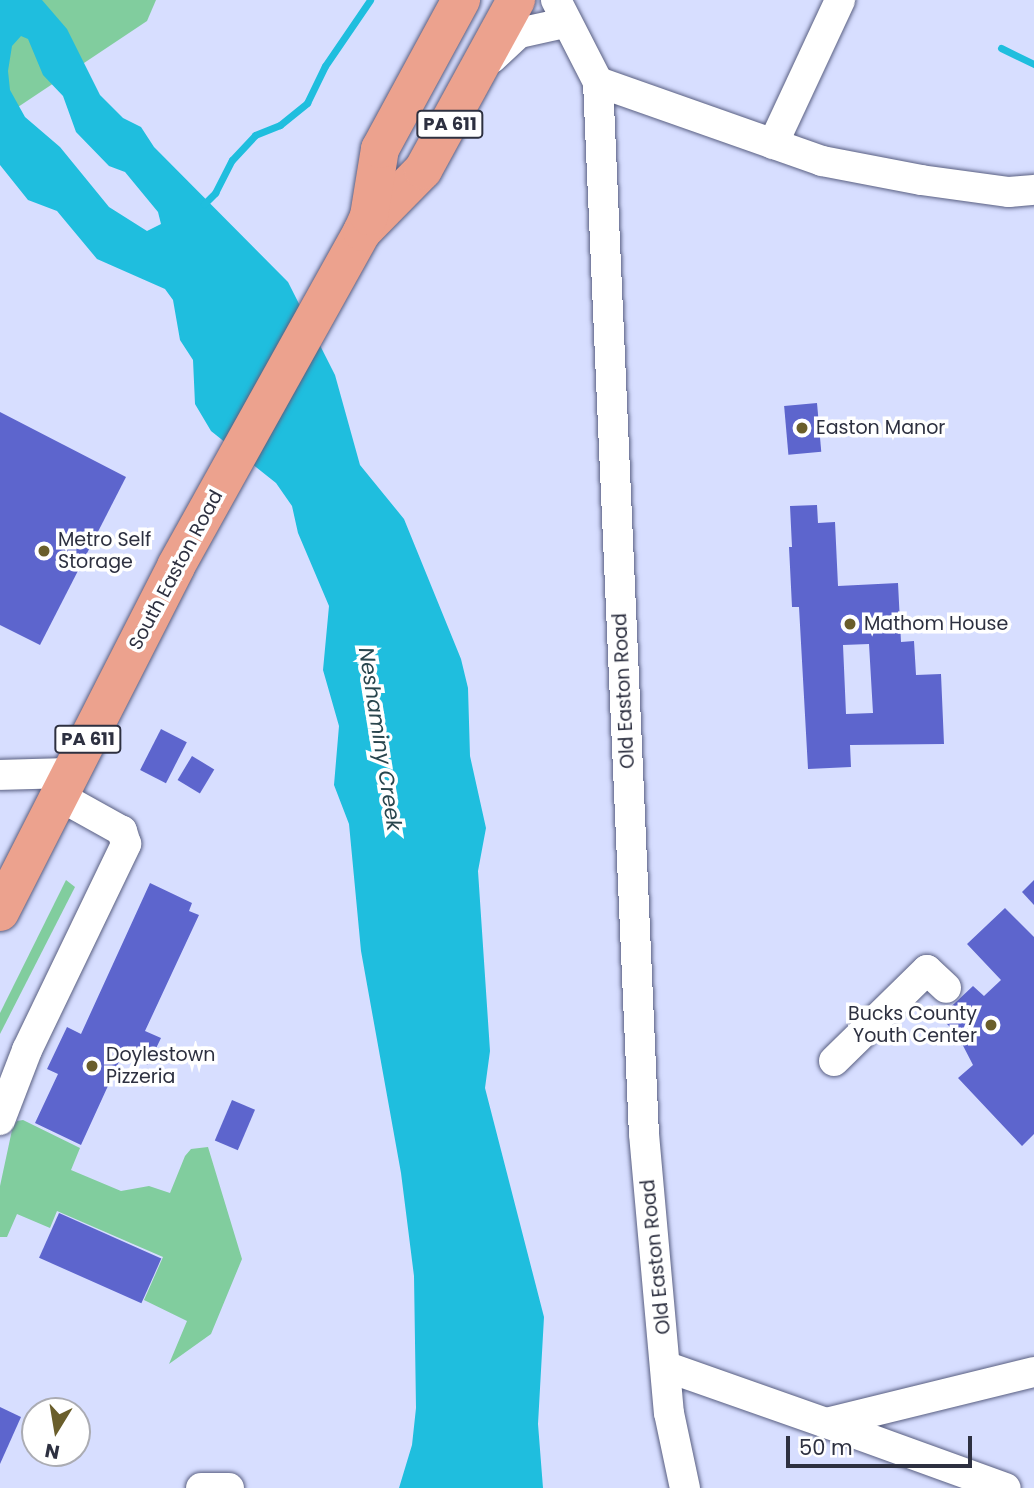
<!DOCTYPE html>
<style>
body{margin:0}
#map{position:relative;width:1034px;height:1488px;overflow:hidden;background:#d7deff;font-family:Poppins,sans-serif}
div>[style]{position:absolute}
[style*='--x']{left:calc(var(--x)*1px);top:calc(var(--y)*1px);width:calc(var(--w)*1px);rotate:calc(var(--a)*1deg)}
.green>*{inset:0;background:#81cd9e}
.water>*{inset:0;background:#1fbede}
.stream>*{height:7px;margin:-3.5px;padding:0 3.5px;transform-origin:3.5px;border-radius:3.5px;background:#1fbede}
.building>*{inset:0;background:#5d65cd;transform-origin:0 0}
.roads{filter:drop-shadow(0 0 2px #595f82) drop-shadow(0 0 2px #595f82)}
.minor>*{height:30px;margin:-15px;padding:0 15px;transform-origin:15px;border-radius:15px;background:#fff}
.highway>*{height:38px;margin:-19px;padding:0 19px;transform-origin:19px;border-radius:19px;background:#eca28e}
.dots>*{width:19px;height:19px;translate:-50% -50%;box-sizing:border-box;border:4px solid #fff;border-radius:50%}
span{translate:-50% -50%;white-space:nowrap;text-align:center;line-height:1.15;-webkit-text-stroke:7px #fff;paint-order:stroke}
.shield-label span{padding:2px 5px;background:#fff;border:2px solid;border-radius:5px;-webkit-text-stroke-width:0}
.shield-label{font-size:18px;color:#2d3040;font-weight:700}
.poi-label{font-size:19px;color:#2d3040}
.left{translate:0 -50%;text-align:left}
.right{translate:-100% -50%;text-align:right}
.street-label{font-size:19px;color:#2d3040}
.water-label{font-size:21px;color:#29464e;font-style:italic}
.north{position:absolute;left:21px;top:1397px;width:70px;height:70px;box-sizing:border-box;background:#fff;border:2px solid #abacb3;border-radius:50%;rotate:191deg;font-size:19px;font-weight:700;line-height:28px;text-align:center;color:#2d3040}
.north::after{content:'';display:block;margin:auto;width:24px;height:32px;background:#6a5e2b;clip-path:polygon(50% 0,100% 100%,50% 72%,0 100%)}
.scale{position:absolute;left:786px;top:1436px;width:186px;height:32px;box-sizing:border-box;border:4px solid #2d3040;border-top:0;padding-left:9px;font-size:21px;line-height:24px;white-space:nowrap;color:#2d3040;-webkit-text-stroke:5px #fff;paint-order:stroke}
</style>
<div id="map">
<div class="green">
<div style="clip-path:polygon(0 0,156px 0,147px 21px,0 119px)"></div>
<div style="clip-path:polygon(66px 880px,75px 887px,0 1034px,0 1013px)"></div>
<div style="clip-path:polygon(23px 1120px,80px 1148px,71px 1170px,121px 1191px,149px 1186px,170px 1193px,185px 1156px,191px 1149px,208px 1147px,242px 1259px,211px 1334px,169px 1364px,187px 1321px,144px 1300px,163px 1257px,57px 1211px,50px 1228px,17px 1214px,7px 1237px,0 1237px,0 1186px,12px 1130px,17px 1121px)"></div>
</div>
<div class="water">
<div style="clip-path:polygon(evenodd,0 0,42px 0,67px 29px,100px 95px,123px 118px,141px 127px,154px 147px,288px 282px,335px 375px,360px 465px,404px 519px,461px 659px,468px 688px,470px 756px,486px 828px,478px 871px,490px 1051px,485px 1088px,544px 1317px,538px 1424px,543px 1488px,399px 1488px,412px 1445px,416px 1408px,414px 1276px,401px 1173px,361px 951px,349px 824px,334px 785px,339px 726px,323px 670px,329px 606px,298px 533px,292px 506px,276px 483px,211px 431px,195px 404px,193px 360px,180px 340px,173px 300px,165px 289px,97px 259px,57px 211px,28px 200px,0 165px,0 0,21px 36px,28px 39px,43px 75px,63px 96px,76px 132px,109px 166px,125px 172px,158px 212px,161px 224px,147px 231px,109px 207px,60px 147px,25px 117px,10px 90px,8px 71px,12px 46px,21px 36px)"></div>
</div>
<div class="stream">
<div style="--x:1001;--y:48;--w:37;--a:26"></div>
<div style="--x:204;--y:204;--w:16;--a:-45"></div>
<div style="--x:215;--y:193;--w:37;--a:-63"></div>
<div style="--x:232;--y:160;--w:34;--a:-47"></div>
<div style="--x:255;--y:135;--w:27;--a:-22"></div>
<div style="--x:280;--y:125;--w:35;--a:-39"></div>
<div style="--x:307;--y:103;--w:41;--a:-64.1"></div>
<div style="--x:325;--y:66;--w:80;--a:-55.7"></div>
</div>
<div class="building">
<div style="left:817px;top:403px;width:49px;height:33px;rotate:85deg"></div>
<div style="clip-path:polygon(0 412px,126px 477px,40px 645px,0 625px)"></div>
<div style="clip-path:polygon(evenodd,817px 505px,818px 523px,835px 522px,838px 586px,898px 583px,901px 642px,914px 641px,916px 675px,941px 674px,944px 744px,850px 745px,851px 767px,808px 769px,799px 607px,792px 607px,789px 547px,792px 547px,790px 506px,817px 505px,869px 644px,873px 713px,846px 714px,843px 645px,869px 644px)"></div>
<div style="left:161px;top:729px;width:29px;height:46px;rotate:27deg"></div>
<div style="left:192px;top:756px;width:26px;height:28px;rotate:31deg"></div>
<div style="clip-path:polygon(1034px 880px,1034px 905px,1022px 892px)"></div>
<div style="clip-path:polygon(150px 883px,192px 903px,189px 911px,199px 915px,145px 1031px,161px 1038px,148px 1065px,123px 1053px,81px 1145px,35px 1123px,58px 1074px,47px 1069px,67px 1027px,81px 1034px)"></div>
<div style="clip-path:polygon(1005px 908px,1034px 937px,1034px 1134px,1022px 1146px,958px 1078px,973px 1065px,957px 1034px,940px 1017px,973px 986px,984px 996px,1001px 980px,967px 944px)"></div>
<div style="left:232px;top:1100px;width:25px;height:44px;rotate:23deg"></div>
<div style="left:59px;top:1213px;width:112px;height:49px;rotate:24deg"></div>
<div style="clip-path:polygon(0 1407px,21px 1417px,0 1464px)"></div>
</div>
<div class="roads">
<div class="minor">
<div style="--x:556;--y:0;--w:92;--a:62.9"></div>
<div style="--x:598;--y:82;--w:1053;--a:87.5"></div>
<div style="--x:644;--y:1134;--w:280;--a:84.9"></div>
<div style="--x:669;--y:1413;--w:77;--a:78"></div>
<div style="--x:492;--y:58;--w:37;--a:-43"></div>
<div style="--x:519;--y:33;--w:46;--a:-12.5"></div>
<div style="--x:598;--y:82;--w:238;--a:19.4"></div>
<div style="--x:822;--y:161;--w:101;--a:10.9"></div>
<div style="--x:921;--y:180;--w:89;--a:7.8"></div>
<div style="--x:1009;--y:192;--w:25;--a:-5"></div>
<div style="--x:773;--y:144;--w:159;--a:-65"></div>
<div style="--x:0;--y:775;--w:71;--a:-1.6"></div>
<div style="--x:834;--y:1061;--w:130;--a:-44.4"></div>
<div style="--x:927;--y:970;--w:26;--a:43"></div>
<div style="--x:0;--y:1120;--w:75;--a:-68.9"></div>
<div style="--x:27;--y:1050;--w:229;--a:-64.3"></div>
<div style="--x:126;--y:844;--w:14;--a:-107"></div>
<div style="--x:122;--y:831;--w:72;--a:-150.9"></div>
<div style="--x:667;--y:1367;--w:169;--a:19.4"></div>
<div style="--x:826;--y:1423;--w:214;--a:-13.8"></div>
<div style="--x:826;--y:1423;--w:191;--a:19.9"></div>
<div style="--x:201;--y:1488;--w:28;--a:0"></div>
</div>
<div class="highway">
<div style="--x:362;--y:232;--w:87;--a:-45.5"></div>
<div style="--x:423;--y:170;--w:194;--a:-61.3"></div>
<div style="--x:0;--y:912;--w:388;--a:-63"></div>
<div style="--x:176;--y:566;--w:382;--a:-60.9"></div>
<div style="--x:362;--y:232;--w:17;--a:-66"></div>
<div style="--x:369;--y:216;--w:68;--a:-80.7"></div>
<div style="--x:380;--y:149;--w:170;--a:-61.5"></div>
</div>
</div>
<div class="dots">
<div style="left:802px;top:428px;background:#6a5e2b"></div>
<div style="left:44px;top:551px;background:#6a5e2b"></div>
<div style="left:850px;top:624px;background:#6a5e2b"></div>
<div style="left:991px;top:1025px;background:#6a5e2b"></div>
<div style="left:92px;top:1066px;background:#6a5e2b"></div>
</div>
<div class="shield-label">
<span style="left:450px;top:124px">PA 611</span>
<span style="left:88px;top:739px">PA 611</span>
</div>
<div class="poi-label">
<span class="left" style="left:816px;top:428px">Easton Manor</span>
<span class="left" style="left:58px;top:551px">Metro Self<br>Storage</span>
<span class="left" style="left:864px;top:624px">Mathom House</span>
<span class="right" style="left:977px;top:1025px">Bucks County<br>Youth Center</span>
<span class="left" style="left:106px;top:1066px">Doylestown<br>Pizzeria</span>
</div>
<div class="street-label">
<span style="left:176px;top:570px;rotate:-62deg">South Easton Road</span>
<span style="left:624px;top:691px;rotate:-93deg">Old Easton Road</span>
<span style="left:656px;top:1257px;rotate:-96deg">Old Easton Road</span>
</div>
<div class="water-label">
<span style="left:380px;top:739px;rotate:81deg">Neshaminy Creek</span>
</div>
<div class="north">N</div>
<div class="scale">50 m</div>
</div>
